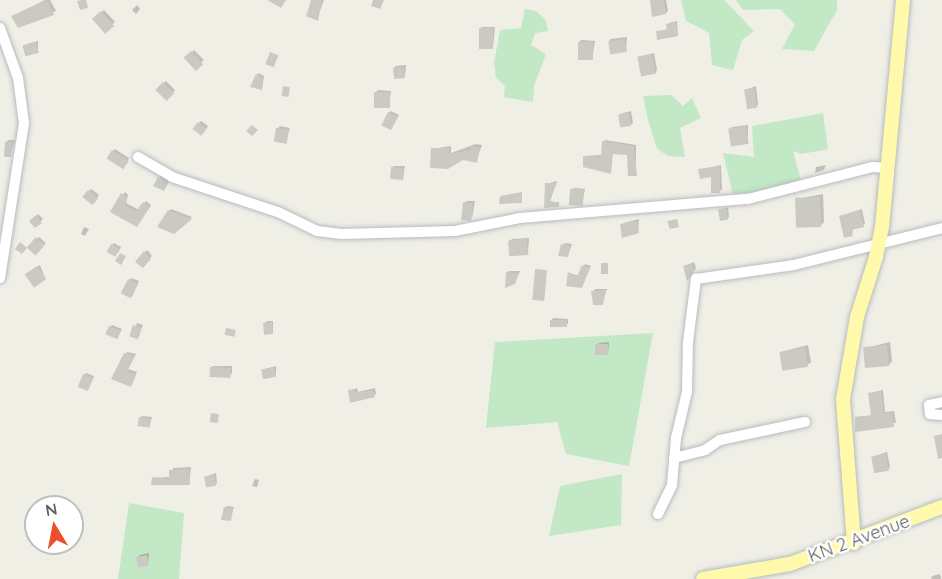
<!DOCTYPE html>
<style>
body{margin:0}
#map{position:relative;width:942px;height:579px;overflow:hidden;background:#f0efe6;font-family:Quicksand,sans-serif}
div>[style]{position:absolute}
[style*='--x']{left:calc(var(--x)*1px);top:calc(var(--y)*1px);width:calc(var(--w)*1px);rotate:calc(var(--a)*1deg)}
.green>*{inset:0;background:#c2e8c5}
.shadow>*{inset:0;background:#0003;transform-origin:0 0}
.building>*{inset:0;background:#cbc9c3;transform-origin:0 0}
.roads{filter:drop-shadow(0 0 2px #b8bbc0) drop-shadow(0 0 2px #b8bbc0)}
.minor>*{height:10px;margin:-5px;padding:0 5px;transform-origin:5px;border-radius:5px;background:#fff}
.major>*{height:14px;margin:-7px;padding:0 7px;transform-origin:7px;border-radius:7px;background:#fff9ac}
span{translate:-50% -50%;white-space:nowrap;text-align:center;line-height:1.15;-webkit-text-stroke:4.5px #fff;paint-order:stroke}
.street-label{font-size:18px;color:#5d6167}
.north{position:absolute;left:24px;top:495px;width:60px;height:60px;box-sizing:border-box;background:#fff;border:2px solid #bec0c2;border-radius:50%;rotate:350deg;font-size:16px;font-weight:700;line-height:24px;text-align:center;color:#5d6167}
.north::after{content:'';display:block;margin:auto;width:21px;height:27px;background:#ee4e2e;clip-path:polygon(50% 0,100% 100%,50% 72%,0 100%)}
</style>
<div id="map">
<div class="green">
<div style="clip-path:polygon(681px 0,724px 0,754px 31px,742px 40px,733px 70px,712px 65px,709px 33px,686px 21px)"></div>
<div style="clip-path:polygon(736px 0,837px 0,837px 10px,814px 51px,782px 49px,795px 24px,780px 9px,743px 10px)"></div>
<div style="clip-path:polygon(525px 9px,536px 11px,546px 20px,548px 31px,535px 33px,531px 45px,546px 54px,534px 86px,533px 102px,504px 97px,505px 86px,496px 78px,494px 63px,500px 30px,521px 28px)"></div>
<div style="clip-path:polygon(671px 95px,683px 106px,692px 98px,701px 118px,680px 128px,685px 157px,668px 156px,657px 149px,648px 120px,643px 96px)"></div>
<div style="clip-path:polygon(823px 113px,828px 149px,802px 154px,793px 151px,802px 185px,749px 197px,733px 195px,723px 153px,754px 157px,752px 126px)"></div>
<div style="clip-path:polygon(653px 333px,629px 466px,566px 454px,557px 422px,486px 428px,495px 342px)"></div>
<div style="clip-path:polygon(622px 474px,621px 525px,549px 536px,560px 486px)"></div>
<div style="clip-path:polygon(129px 503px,184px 513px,179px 579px,118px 579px)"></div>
</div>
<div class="shadow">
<div style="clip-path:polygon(45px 0,50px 0,56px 11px,19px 26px,13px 16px)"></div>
<div style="clip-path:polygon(311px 0,324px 0,317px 19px,307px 15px)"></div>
<div style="clip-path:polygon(651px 0,666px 0,668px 11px,666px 13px)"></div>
<div style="clip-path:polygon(137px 5px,140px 9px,136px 14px,132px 10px)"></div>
<div style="left:104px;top:10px;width:16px;height:13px;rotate:47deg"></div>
<div style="clip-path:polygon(677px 21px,678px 35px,657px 32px,668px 29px,669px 23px)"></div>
<div style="clip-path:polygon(482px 27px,495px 27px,493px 47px,480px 29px)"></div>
<div style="clip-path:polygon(627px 37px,626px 51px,609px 41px,611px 39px)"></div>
<div style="clip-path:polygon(581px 40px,595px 41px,592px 59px,579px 42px)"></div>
<div style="clip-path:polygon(38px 41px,38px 52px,24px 46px,27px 44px)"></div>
<div style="left:194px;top:50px;width:14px;height:11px;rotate:45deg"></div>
<div style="clip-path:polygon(654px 53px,657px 70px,655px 73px,638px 57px)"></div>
<div style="clip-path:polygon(406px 65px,405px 76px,394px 68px,396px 66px)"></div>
<div style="clip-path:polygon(259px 73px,264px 76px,262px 89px,257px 75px)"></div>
<div style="left:166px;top:81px;width:13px;height:11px;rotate:45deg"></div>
<div style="clip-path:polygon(756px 86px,758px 105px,756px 107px,745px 90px)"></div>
<div style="clip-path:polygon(378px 90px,391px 91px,389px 107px,375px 93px)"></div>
<div style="clip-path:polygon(391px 111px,399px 115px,393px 126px,389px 113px)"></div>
<div style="clip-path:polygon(631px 111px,633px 123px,630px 125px,620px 114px)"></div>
<div style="clip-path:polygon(201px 121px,208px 126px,204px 132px,199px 123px)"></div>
<div style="clip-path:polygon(748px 125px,748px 142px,730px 129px,732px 127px)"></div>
<div style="clip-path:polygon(280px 126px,290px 128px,285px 143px,277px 129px)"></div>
<div style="clip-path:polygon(9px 140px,15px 140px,10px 156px,6px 142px)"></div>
<div style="clip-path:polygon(605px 140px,636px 145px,636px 174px,629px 153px,613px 152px,611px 172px,585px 156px,603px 155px)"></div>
<div style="clip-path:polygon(476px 144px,482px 145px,476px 161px,463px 159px,448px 167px,432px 149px,451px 146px,451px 153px)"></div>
<div style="clip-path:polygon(115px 149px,129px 158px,125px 165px,113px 151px)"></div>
<div style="clip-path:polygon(721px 165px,722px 189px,720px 191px,712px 176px,700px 170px)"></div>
<div style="clip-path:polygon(826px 165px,824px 170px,815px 173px,816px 167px)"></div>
<div style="clip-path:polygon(394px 166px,405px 166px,403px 178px,392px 168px)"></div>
<div style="clip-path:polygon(161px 176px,169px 181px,166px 187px,159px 178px)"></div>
<div style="clip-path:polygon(557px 181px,550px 201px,560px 204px,546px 207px,546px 184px)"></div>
<div style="clip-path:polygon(574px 188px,585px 189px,582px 204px,572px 190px)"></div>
<div style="left:91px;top:189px;width:10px;height:11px;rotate:37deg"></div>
<div style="clip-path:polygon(125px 192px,128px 195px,126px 203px,139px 210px,146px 201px,151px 205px,139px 223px,112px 212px)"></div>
<div style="clip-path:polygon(823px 194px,824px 222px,820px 226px,797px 199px)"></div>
<div style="clip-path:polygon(467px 201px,475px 201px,472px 218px,465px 203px)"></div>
<div style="clip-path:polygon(728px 207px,729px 217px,727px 219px,720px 210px)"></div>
<div style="clip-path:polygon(171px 209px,192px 217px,173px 232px,169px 211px)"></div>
<div style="clip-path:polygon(862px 209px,865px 224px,853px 228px,852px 235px,841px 216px)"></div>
<div style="left:38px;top:214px;width:7px;height:10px;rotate:45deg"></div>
<div style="clip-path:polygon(639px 219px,638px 232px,622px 225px,624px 223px)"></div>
<div style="clip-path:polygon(84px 227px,89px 229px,85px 236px,81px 234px)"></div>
<div style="left:39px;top:237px;width:9px;height:15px;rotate:41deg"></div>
<div style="clip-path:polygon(529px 238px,528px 253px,509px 242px,512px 239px)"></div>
<div style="clip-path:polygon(114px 243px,121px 247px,118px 253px,112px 245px)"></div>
<div style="clip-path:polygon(565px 243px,572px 244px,568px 255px,563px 245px)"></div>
<div style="clip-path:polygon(147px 250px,152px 256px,145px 264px,137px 262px)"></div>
<div style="clip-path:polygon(694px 262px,696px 268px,689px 278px,685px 266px)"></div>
<div style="clip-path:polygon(585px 264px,591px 266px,583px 284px,570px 273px,579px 276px)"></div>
<div style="clip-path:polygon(40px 265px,45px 278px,29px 273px)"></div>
<div style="clip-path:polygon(509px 271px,520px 271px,515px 283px,507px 273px)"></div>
<div style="clip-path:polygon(131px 278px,139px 281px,132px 297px,129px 280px)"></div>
<div style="clip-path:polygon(595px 289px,607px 289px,602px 303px,593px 292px)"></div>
<div style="clip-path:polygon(554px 318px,568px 319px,568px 324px,551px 320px)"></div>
<div style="clip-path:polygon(267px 321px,273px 321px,273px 333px,265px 324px)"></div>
<div style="left:137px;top:323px;width:6px;height:13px;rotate:18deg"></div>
<div style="clip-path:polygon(112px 325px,122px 329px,117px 338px,110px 327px)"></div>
<div style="clip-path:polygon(609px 342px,608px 353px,597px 345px,599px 343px)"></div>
<div style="clip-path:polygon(890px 342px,892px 361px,889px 365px,865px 348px)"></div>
<div style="clip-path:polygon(808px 345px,811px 362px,807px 365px,781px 352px)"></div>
<div style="clip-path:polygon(127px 352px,136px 354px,128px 369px,137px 372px,131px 385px,113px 378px)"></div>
<div style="clip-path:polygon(213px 366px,232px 366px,232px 374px,211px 368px)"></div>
<div style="clip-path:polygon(276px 366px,276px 375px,263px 371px,265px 369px)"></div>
<div style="clip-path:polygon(86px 373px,94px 376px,88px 390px,84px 375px)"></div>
<div style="clip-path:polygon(357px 388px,358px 392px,375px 388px,376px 394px,351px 401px,349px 391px)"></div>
<div style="clip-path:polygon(883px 390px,885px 412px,894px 411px,896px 423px,856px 417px,873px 415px,870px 393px)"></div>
<div style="clip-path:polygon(142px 416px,152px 417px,149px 427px,140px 418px)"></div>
<div style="clip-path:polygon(887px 452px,890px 467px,888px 469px,872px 457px)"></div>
<div style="clip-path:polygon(191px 467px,189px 483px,153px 478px,171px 477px,173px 468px)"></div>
<div style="clip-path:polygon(216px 473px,217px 483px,215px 485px,205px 477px)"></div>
<div style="clip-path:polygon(255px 479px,259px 480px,257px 487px,252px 486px)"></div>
<div style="clip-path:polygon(227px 506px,234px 507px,230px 520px,225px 508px)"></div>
<div style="clip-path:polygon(149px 553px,148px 564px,138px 558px,140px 555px)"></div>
<div style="clip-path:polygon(940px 574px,941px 579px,931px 579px,932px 576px)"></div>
</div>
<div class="building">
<div style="clip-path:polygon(47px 0,54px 15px,18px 28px,11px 16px)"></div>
<div style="clip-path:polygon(81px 0,86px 0,88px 8px,80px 10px,77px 1px)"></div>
<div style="clip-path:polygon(267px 0,286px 0,281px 8px)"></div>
<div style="clip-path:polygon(312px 0,322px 0,318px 21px,306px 16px)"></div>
<div style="clip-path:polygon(373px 0,384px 0,380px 9px,371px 6px)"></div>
<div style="clip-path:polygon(650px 0,664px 0,666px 14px,652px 17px)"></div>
<div style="left:101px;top:11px;width:20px;height:12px;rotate:49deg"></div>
<div style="clip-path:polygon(676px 22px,678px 36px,657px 40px,656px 31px,667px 30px,666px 24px)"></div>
<div style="left:479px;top:28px;width:14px;height:21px"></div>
<div style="left:625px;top:39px;width:13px;height:17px;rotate:81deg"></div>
<div style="left:36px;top:42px;width:11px;height:14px;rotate:75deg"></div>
<div style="left:578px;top:42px;width:15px;height:18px"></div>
<div style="left:191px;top:51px;width:18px;height:10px;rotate:47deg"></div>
<div style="left:270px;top:52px;width:9px;height:13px;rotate:21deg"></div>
<div style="left:652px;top:54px;width:20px;height:15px;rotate:79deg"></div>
<div style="left:404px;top:67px;width:11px;height:11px;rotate:85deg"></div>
<div style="clip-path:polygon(256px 74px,263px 78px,262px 90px,250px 87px)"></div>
<div style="left:163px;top:82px;width:16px;height:11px;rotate:45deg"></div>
<div style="left:283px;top:86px;width:7px;height:10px;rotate:8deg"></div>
<div style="left:754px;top:88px;width:20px;height:10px;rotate:81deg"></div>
<div style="left:374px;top:92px;width:16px;height:16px"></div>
<div style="left:388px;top:112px;width:11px;height:15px;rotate:27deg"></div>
<div style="left:629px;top:113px;width:13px;height:11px;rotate:81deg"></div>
<div style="left:198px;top:122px;width:11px;height:9px;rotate:38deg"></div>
<div style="clip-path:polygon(252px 125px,258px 130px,252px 136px,246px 131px)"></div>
<div style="left:746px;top:126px;width:18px;height:18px;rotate:81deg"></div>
<div style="left:276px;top:128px;width:13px;height:14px;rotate:9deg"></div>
<div style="clip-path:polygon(602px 141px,634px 146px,637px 176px,628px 176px,627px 155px,612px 154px,611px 174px,583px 167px,583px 156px,601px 157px)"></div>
<div style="clip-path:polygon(5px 142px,13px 142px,11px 157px,4px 157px)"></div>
<div style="clip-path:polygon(471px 146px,480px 148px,477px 163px,463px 160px,448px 169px,430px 168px,431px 148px,449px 148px,448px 154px,471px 150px)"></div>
<div style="left:112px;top:150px;width:20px;height:10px;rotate:33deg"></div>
<div style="clip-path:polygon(720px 166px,720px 193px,711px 193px,711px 177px,700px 179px,698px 169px)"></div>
<div style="left:391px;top:167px;width:13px;height:12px;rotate:4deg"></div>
<div style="clip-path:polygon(158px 177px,168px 183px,164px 191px,153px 186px)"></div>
<div style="clip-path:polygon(545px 183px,557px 183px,549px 202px,559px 202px,559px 207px,544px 208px)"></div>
<div style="left:570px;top:189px;width:14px;height:16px;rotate:4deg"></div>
<div style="left:88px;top:190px;width:13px;height:9px;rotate:39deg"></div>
<div style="clip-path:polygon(522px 192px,522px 203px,499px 204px,500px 196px)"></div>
<div style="clip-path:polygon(121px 193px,127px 197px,125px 205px,136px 211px,143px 202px,150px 207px,137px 227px,110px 212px)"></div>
<div style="left:820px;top:197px;width:30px;height:25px;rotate:88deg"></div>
<div style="left:463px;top:202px;width:10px;height:18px;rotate:6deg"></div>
<div style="left:726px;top:208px;width:12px;height:8px;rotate:81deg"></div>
<div style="clip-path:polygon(168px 210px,192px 219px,174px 234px,157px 227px)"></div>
<div style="clip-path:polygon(860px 210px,864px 227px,851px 230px,853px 236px,844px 238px,839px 216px)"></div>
<div style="clip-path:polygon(36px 215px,42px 223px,35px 228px,29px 221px)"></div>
<div style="clip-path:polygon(677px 219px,679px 227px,670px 229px,667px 221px)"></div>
<div style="clip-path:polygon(637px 221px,639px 233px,622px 238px,620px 224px)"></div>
<div style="left:36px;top:237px;width:12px;height:14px;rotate:42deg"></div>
<div style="left:527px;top:239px;width:16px;height:19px;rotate:86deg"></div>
<div style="clip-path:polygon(20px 242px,27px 248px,22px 254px,15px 249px)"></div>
<div style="left:111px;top:244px;width:10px;height:9px;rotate:29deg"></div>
<div style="clip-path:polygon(561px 244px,570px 246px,568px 257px,558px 256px)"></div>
<div style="clip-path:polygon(144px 251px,151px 259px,143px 268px,135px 262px)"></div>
<div style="clip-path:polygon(120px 253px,126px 256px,121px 265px,115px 261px)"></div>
<div style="left:601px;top:263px;width:7px;height:11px"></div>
<div style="clip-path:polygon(692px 263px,694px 272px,687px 281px,683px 266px)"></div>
<div style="clip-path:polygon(582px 265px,590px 268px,582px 288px,566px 286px,568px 272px,577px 277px)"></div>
<div style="left:37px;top:266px;width:16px;height:15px;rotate:55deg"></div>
<div style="left:535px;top:269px;width:12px;height:31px;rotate:5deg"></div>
<div style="clip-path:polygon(506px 272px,519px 273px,515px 284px,505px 288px)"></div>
<div style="left:128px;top:279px;width:11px;height:16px;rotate:27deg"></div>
<div style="clip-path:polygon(606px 290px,603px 305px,593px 305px,591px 291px)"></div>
<div style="left:550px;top:320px;width:17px;height:7px"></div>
<div style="left:272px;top:322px;width:12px;height:9px;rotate:85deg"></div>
<div style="left:133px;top:325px;width:9px;height:12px;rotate:18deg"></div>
<div style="left:109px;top:326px;width:13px;height:9px;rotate:23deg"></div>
<div style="left:226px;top:328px;width:10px;height:7px;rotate:11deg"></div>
<div style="left:595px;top:344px;width:13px;height:11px"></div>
<div style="left:887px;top:345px;width:21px;height:24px;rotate:85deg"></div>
<div style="left:805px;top:348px;width:19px;height:26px;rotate:81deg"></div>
<div style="clip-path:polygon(124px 353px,135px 356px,127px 371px,136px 375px,131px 387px,111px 379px)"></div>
<div style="left:210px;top:367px;width:21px;height:10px;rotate:3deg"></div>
<div style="left:274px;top:367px;width:10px;height:13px;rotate:79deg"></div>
<div style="left:83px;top:374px;width:11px;height:14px;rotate:22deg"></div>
<div style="clip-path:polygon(355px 389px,356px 393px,373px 390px,375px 397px,350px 403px,348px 390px)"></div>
<div style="clip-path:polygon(881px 391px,884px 413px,892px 412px,894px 427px,855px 432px,855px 417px,871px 416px,868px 393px)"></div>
<div style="left:211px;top:413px;width:8px;height:9px;rotate:7deg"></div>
<div style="left:139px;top:417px;width:12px;height:9px;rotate:9deg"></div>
<div style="clip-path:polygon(942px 434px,942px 458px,938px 459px,934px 436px)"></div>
<div style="left:886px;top:454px;width:17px;height:15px;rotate:80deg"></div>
<div style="clip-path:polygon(189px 469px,190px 485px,151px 485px,152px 477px,169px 479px,169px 470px)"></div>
<div style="left:214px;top:475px;width:11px;height:10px;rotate:80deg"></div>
<div style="clip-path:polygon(224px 507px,233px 509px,231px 521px,221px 520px)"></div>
<div style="left:147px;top:555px;width:11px;height:11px;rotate:80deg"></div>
</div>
<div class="roads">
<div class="minor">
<div style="--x:0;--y:28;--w:53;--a:70.2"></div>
<div style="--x:18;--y:78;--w:45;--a:82.4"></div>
<div style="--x:24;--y:123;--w:157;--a:98.8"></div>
<div style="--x:138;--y:157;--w:39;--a:30"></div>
<div style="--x:172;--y:177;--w:112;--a:18.3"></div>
<div style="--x:278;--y:212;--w:43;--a:26"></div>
<div style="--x:317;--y:231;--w:25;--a:7"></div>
<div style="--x:342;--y:234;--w:113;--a:-1.5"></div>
<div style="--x:455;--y:231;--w:66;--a:-11.3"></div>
<div style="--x:520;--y:218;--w:229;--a:-4.8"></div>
<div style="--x:748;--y:199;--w:129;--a:-14.4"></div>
<div style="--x:873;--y:167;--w:13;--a:4"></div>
<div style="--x:942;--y:402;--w:13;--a:167"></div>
<div style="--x:929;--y:405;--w:9;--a:84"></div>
<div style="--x:930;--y:414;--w:12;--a:5"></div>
<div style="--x:674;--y:458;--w:32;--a:-14"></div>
<div style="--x:705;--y:450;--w:18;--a:-34"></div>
<div style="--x:720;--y:440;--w:87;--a:-12"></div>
<div style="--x:658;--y:514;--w:32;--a:-64"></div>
<div style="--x:672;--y:485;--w:47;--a:-85.1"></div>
<div style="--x:676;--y:438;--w:47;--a:-76.6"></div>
<div style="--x:687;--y:392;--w:50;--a:-88.9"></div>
<div style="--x:688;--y:342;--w:64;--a:-82.8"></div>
<div style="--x:696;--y:279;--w:99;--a:-8.1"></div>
<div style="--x:794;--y:265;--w:153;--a:-14"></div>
</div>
<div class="major">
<div style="--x:854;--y:543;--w:144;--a:-94.4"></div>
<div style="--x:843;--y:399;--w:83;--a:-80.3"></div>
<div style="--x:857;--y:317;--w:63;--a:-72.4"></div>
<div style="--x:876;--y:257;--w:31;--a:-79"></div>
<div style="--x:882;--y:227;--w:228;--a:-84.7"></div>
<div style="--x:703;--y:579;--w:88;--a:-9.8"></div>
<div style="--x:790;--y:564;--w:162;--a:-20.6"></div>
</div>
</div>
<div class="street-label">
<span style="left:859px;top:539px;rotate:-20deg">KN 2 Avenue</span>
</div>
<div class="north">N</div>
</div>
